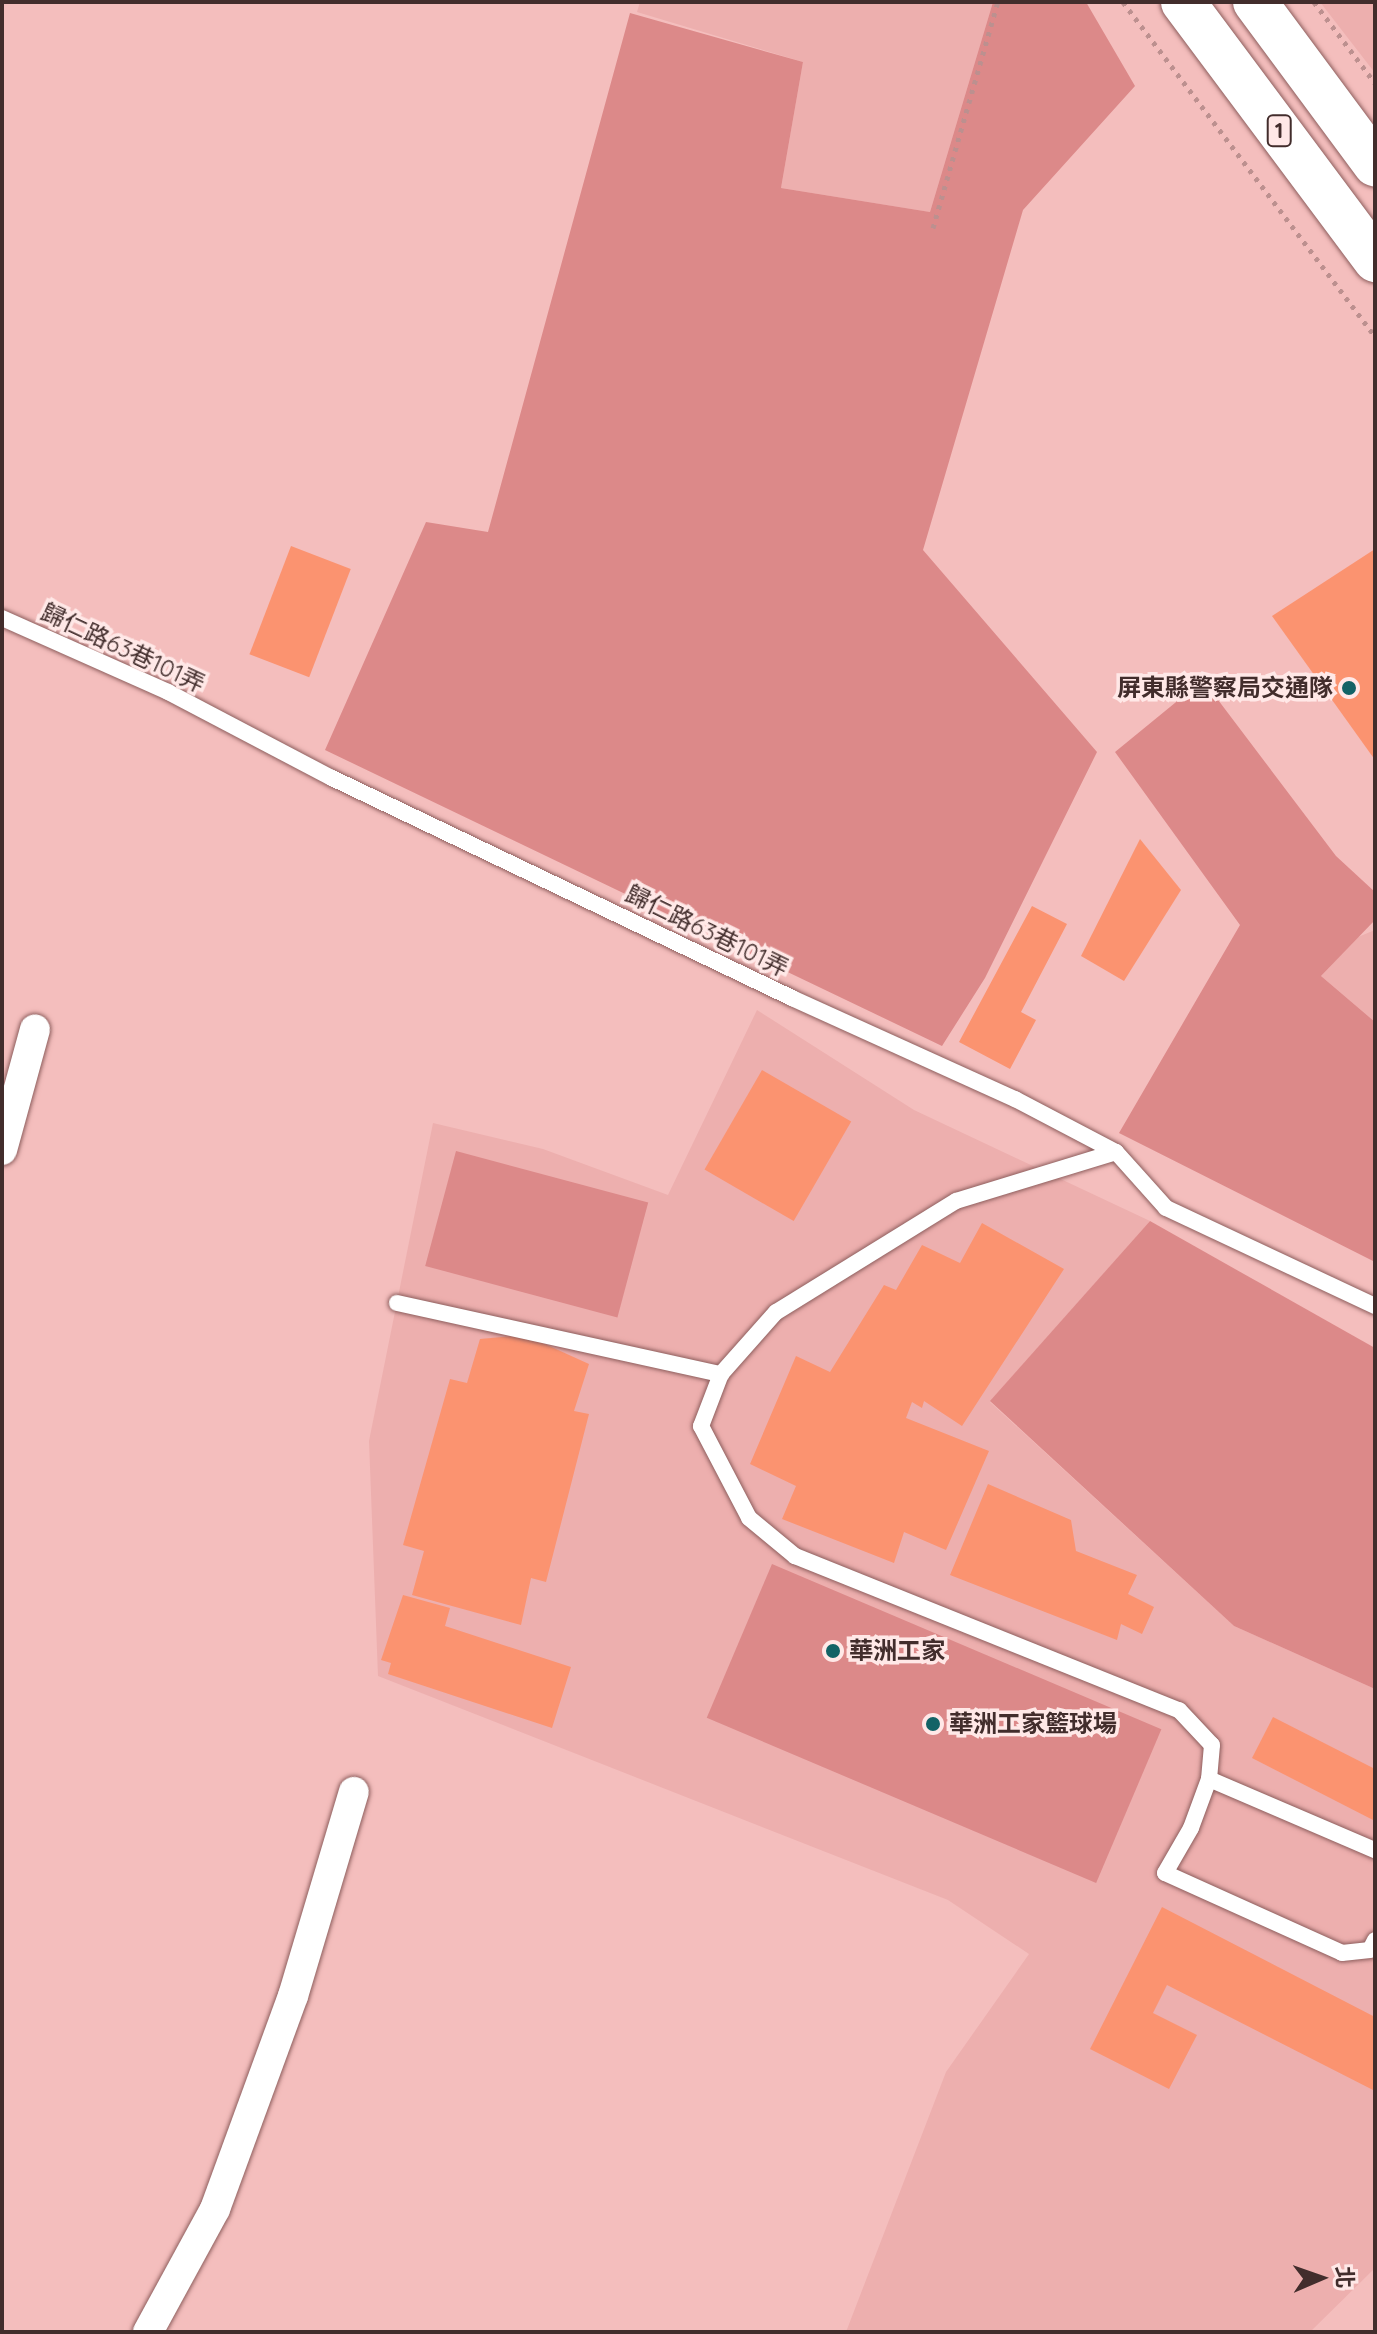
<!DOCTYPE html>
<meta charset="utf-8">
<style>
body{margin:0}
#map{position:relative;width:1377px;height:2334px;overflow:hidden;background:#f4bebd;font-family:Quicksand,"Noto Sans TC",sans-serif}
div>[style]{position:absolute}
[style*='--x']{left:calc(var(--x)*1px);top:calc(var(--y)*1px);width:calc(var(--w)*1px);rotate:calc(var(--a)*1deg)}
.built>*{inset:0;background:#edafae}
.green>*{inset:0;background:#dc8989;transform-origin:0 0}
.building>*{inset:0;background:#fb9370;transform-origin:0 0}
.path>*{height:5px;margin-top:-2.5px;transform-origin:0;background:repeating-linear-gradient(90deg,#bc908f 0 4px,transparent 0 10px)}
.roads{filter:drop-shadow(0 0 2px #8d5e5d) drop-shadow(0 0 2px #8d5e5d)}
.lane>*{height:16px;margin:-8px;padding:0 8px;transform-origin:8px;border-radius:8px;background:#fff}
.street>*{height:30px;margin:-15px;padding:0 15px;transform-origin:15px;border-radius:15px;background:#fff}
.primary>*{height:44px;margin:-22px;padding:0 22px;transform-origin:22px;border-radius:22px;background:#fff}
.dots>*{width:22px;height:22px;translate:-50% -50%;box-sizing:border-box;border:4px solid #ffe8e7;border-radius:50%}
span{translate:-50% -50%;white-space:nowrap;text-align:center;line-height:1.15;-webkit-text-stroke:7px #ffe8e7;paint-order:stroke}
.shield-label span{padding:2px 6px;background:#ffe8e7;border:2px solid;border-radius:6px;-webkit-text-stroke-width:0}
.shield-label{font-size:22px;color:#422d2c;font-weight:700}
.street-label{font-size:24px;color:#422d2c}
.poi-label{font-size:24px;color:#422d2c;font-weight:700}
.right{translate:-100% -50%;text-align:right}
.left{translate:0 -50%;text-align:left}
.frame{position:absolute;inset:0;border:4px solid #422d2c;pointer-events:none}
.north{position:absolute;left:1281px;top:2238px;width:80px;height:80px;-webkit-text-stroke:6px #ffe8e7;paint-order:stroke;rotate:88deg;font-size:22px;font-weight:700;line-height:32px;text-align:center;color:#422d2c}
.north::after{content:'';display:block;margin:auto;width:28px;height:36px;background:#422d2c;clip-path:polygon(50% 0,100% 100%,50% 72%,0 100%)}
</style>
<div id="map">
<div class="built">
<div style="clip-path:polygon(640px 2px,993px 2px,930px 212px,781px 188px,803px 62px,637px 12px)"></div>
<div style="clip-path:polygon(1320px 2px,1375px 2px,1375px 73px)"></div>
<div style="clip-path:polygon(1375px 930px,1375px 1022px,1321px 976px,1358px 937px)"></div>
<div style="clip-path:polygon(757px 1010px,914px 1110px,1150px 1221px,990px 1402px,1234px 1626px,1375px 1689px,1375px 2268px,1310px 2332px,846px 2332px,946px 2072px,1029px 1954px,948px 1900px,378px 1676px,369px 1441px,433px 1123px,543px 1149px,668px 1195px)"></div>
</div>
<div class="green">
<div style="clip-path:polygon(993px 2px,1086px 2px,1135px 86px,1023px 210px,923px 550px,1097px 752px,985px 978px,942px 1046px,325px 750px,426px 522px,488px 532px,630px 13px,803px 62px,781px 188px,930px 212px)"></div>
<div style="clip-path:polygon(1203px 680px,1336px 856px,1375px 892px,1375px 920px,1321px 976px,1375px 1022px,1375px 1262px,1119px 1133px,1240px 925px,1115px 752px)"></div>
<div style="left:456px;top:1151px;width:199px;height:119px;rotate:15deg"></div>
<div style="clip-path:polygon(1150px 1221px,1375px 1348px,1375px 1689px,1234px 1626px,990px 1401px)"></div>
<div style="left:772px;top:1564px;width:423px;height:167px;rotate:23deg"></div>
</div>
<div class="building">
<div style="left:291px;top:546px;width:64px;height:116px;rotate:21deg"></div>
<div style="clip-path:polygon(1375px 549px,1375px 760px,1272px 616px)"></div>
<div style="clip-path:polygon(1140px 839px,1181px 890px,1124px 981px,1081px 956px)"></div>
<div style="clip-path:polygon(1032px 906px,1067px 924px,1021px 1012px,1036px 1020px,1010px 1069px,959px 1042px)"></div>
<div style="left:762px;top:1070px;width:103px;height:115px;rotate:30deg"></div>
<div style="clip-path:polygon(982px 1223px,1064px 1269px,962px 1426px,924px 1401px,922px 1408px,912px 1402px,906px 1418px,989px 1451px,946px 1550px,904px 1532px,894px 1563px,782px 1519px,796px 1486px,750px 1464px,796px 1356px,830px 1372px,884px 1285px,896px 1290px,922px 1245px,960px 1263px)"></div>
<div style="clip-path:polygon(525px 1335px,589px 1364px,574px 1411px,589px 1414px,546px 1582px,531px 1578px,521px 1625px,412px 1595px,424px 1551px,403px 1545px,450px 1379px,467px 1383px,480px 1339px)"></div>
<div style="clip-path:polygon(988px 1484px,1071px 1520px,1076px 1551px,1137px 1575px,1128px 1594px,1154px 1607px,1142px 1634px,1121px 1624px,1117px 1640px,950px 1575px)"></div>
<div style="clip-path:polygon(403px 1595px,450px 1608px,445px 1626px,571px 1667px,552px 1728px,388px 1674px,391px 1663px,381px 1660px)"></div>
<div style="clip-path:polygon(1273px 1717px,1375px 1769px,1375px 1821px,1252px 1758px)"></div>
<div style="clip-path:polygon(1162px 1907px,1375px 2017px,1375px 2091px,1167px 1985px,1153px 2013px,1197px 2035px,1169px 2089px,1090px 2049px)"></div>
</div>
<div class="path">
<div style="--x:1123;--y:2;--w:418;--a:53"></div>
<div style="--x:1314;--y:2;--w:101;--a:53"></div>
<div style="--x:933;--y:228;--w:235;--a:-74"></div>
</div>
<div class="roads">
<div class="lane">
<div style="--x:2;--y:618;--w:182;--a:24"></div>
<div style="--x:168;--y:692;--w:185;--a:27.7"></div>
<div style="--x:332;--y:778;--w:510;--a:25.56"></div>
<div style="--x:792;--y:998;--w:245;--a:24.4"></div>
<div style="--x:1015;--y:1099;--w:114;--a:27.7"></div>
<div style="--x:1116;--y:1152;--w:75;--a:48.2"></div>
<div style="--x:1166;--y:1208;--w:231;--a:25.1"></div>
<div style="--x:1116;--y:1152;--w:167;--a:163"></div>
<div style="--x:956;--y:1201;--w:211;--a:148.3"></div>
<div style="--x:776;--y:1312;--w:83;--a:131.6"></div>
<div style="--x:721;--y:1374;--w:56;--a:111"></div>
<div style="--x:701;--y:1426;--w:104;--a:62.4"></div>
<div style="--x:749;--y:1518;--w:60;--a:39.6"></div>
<div style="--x:795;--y:1556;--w:414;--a:21.9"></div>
<div style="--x:1179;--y:1710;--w:48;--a:46.7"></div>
<div style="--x:1212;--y:1745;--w:34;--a:95"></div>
<div style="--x:1209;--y:1779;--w:52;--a:110.2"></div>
<div style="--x:1191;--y:1828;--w:52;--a:120"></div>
<div style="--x:1165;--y:1873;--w:194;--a:24.3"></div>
<div style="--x:1342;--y:1953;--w:28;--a:-6"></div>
<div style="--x:1370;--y:1950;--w:11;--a:-63"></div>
<div style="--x:397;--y:1303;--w:332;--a:12.4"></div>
<div style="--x:1209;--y:1779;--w:181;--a:23.2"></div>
</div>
<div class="street">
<div style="--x:2;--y:1150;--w:125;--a:-74.7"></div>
<div style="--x:148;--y:2332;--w:140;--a:-61.4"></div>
<div style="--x:215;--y:2209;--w:227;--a:-69.9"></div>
<div style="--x:293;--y:1996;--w:213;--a:-73.4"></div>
</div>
<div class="primary">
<div style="--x:1183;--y:2;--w:322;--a:53.3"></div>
<div style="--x:1255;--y:2;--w:202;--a:53.5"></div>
</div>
</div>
<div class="dots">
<div style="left:1349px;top:688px;background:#136366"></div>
<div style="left:833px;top:1651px;background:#136366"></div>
<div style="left:933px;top:1724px;background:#136366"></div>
</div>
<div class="shield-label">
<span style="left:1279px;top:131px">1</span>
</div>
<div class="street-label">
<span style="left:123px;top:648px;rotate:25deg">歸仁路63巷101弄</span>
<span style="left:707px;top:931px;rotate:26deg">歸仁路63巷101弄</span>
</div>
<div class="poi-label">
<span class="right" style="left:1333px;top:688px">屏東縣警察局交通隊</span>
<span class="left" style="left:849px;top:1651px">華洲工家</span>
<span class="left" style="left:949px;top:1724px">華洲工家籃球場</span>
</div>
<div class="frame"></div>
<div class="north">北</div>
</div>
